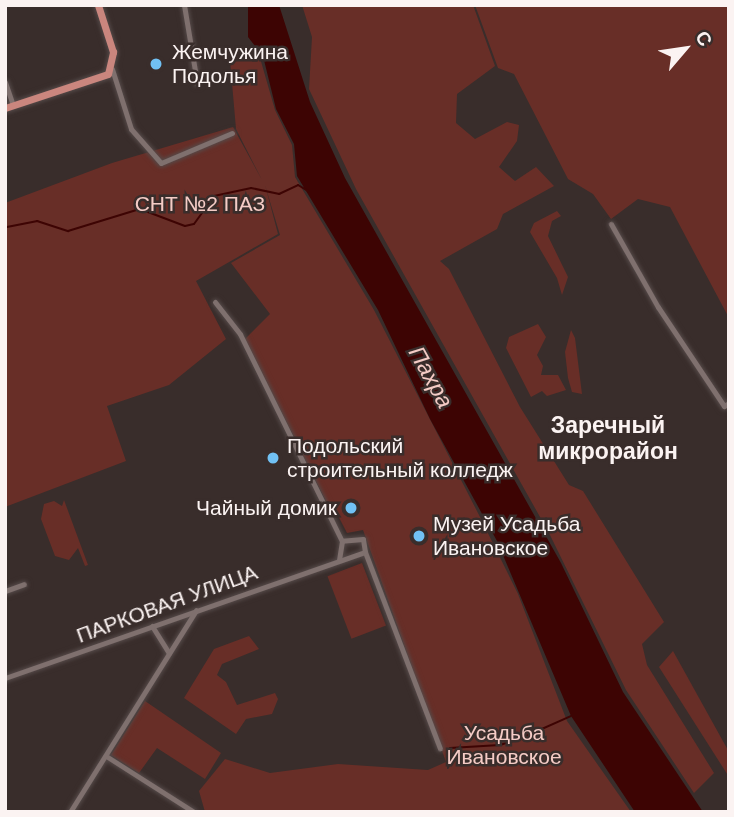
<!DOCTYPE html>
<meta charset="utf-8">
<style>
body{margin:0}
#map{position:relative;width:734px;height:817px;overflow:hidden;background:#392d2b;font-family:Helvetica,sans-serif}
div>[style]{position:absolute}
[style*='--x']{left:calc(var(--x)*1px);top:calc(var(--y)*1px);width:calc(var(--w)*1px);rotate:calc(var(--a)*1deg)}
.green>*{inset:0;background:#682e27;transform-origin:0 0}
.water>*{inset:0;background:#3d0403}
.stream>*{height:2px;margin:-1px;padding:0 1px;transform-origin:1px;border-radius:1px;background:#3d0403}
.roads{filter:drop-shadow(0 0 2px #554a49) drop-shadow(0 0 2px #554a49)}
.minor>*{height:5px;margin:-2.5px;padding:0 2.5px;transform-origin:2.5px;border-radius:2.5px;background:#7f706e}
.major>*{height:7px;margin:-3.5px;padding:0 3.5px;transform-origin:3.5px;border-radius:3.5px;background:#ca867e}
.dots>*{width:19px;height:19px;translate:-50% -50%;box-sizing:border-box;border:4px solid #392d2b;border-radius:50%}
span{translate:-50% -50%;white-space:nowrap;text-align:center;line-height:1.15;-webkit-text-stroke:5px #392d2b;paint-order:stroke}
.poi-label{font-size:21px;color:#fbf3f2}
.left{translate:0 -50%;text-align:left}
.right{translate:-100% -50%;text-align:right}
.park-label{font-size:21px;color:#f5ccc6}
.street-label{font-size:21px;color:#fbf3f2}
.water-label{font-size:23px;color:#f4cbc5;font-style:italic}
.neighbourhood-label{font-size:23px;color:#fbf3f2;font-weight:700}
.frame{position:absolute;inset:0;border:7px solid #fbf3f2;pointer-events:none}
.north{position:absolute;left:650px;top:14px;width:70px;height:70px;-webkit-text-stroke:5px #392d2b;paint-order:stroke;rotate:61deg;font-size:19px;font-weight:700;line-height:28px;text-align:center;color:#fbf3f2}
.north::after{content:'';display:block;margin:auto;width:24px;height:32px;background:#fbf3f2;clip-path:polygon(50% 0,100% 100%,50% 72%,0 100%)}
</style>
<div id="map">
<div class="green">
<div style="clip-path:polygon(302px 5px,473px 5px,495px 66px,457px 94px,456px 123px,475px 139px,507px 122px,519px 125px,517px 141px,499px 167px,515px 181px,536px 167px,554px 186px,503px 214px,497px 229px,440px 261px,449px 269px,520px 407px,569px 485px,583px 491px,664px 622px,642px 644px,647px 665px,714px 773px,694px 793px,626px 690px,549px 533px,356px 189px,309px 89px,312px 37px)"></div>
<div style="clip-path:polygon(475px 5px,729px 5px,729px 318px,670px 207px,638px 199px,611px 219px,593px 194px,568px 179px,514px 74px,498px 68px)"></div>
<div style="clip-path:polygon(258px 51px,275px 110px,292px 145px,295px 177px,374px 310px,480px 517px,518px 594px,567px 721px,631px 812px,205px 812px,199px 791px,225px 759px,270px 773px,338px 764px,428px 770px,446px 762px,363px 530px,347px 533px,334px 508px,330px 509px,245px 339px,270px 314px,231px 263px,280px 235px,265px 185px,278px 234px,196px 281px,226px 339px,169px 385px,107px 406px,126px 461px,5px 507px,5px 203px,112px 163px,233px 127px,262px 180px,236px 129px,230px 60px,250px 61px)"></div>
<div style="clip-path:polygon(557px 211px,561px 216px,552px 221px,548px 236px,568px 277px,562px 295px,557px 278px,530px 232px,534px 223px)"></div>
<div style="clip-path:polygon(538px 324px,546px 337px,537px 355px,543px 366px,541px 375px,558px 375px,566px 390px,547px 396px,542px 391px,531px 397px,506px 348px,509px 337px)"></div>
<div style="clip-path:polygon(571px 330px,575px 338px,582px 394px,572px 392px,568px 378px,565px 352px)"></div>
<div style="clip-path:polygon(64px 500px,88px 565px,85px 566px,78px 548px,69px 560px,55px 556px,41px 519px,44px 504px,54px 501px,62px 506px)"></div>
<div style="left:362px;top:563px;width:67px;height:37px;rotate:69deg"></div>
<div style="clip-path:polygon(249px 636px,259px 649px,222px 664px,217px 675px,226px 682px,237px 705px,275px 693px,278px 699px,272px 714px,246px 719px,236px 734px,184px 698px,214px 649px)"></div>
<div style="clip-path:polygon(673px 651px,729px 752px,729px 777px,659px 667px)"></div>
<div style="clip-path:polygon(145px 701px,221px 753px,205px 779px,157px 748px,139px 773px,111px 755px)"></div>
</div>
<div class="water">
<div style="clip-path:polygon(248px 5px,279px 5px,310px 102px,345px 178px,561px 563px,623px 692px,703px 812px,635px 812px,571px 716px,497px 541px,430px 419px,378px 310px,297px 176px,294px 144px,276px 109px,263px 56px,248px 37px)"></div>
</div>
<div class="stream">
<div style="--x:7;--y:227;--w:31;--a:-11"></div>
<div style="--x:37;--y:221;--w:33;--a:18"></div>
<div style="--x:68;--y:231;--w:75;--a:-17"></div>
<div style="--x:140;--y:209;--w:48;--a:20.7"></div>
<div style="--x:185;--y:226;--w:9;--a:-13"></div>
<div style="--x:194;--y:224;--w:34;--a:-54"></div>
<div style="--x:214;--y:196;--w:38;--a:-12"></div>
<div style="--x:251;--y:188;--w:29;--a:12"></div>
<div style="--x:279;--y:194;--w:21;--a:-25"></div>
<div style="--x:298;--y:185;--w:12;--a:31"></div>
<div style="--x:526;--y:736;--w:49;--a:-24"></div>
<div style="--x:450;--y:748;--w:50;--a:-3.4"></div>
<div style="--x:500;--y:745;--w:23;--a:-18"></div>
</div>
<div class="roads">
<div class="minor">
<div style="--x:184;--y:5;--w:79;--a:80.5"></div>
<div style="--x:112;--y:69;--w:63;--a:72.4"></div>
<div style="--x:131;--y:129;--w:45;--a:48.6"></div>
<div style="--x:161;--y:163;--w:77;--a:-22.9"></div>
<div style="--x:5;--y:82;--w:24;--a:71"></div>
<div style="--x:611;--y:224;--w:95;--a:60.5"></div>
<div style="--x:658;--y:307;--w:119;--a:56.3"></div>
<div style="--x:724;--y:406;--w:6;--a:-31"></div>
<div style="--x:215;--y:302;--w:41;--a:52"></div>
<div style="--x:240;--y:334;--w:231;--a:63.8"></div>
<div style="--x:365;--y:552;--w:210;--a:69.1"></div>
<div style="--x:5;--y:591;--w:20;--a:-20"></div>
<div style="--x:152;--y:626;--w:32;--a:58"></div>
<div style="--x:5;--y:678;--w:381;--a:-19.3"></div>
<div style="--x:365;--y:552;--w:13;--a:-99"></div>
<div style="--x:363;--y:539;--w:21;--a:175"></div>
<div style="--x:342;--y:541;--w:19;--a:99"></div>
<div style="--x:106;--y:756;--w:104;--a:32.5"></div>
<div style="--x:70;--y:812;--w:238;--a:-58"></div>
</div>
<div class="major">
<div style="--x:5;--y:108;--w:108;--a:-18.3"></div>
<div style="--x:108;--y:74;--w:23;--a:-77"></div>
<div style="--x:113;--y:52;--w:49;--a:-107.7"></div>
</div>
</div>
<div class="dots">
<div style="left:156px;top:64px;background:#71c1f4"></div>
<div style="left:273px;top:458px;background:#71c1f4"></div>
<div style="left:351px;top:508px;background:#71c1f4"></div>
<div style="left:419px;top:536px;background:#71c1f4"></div>
</div>
<div class="poi-label">
<span class="left" style="left:172px;top:64px">Жемчужина<br>Подолья</span>
<span class="left" style="left:287px;top:458px">Подольский<br>строительный колледж</span>
<span class="right" style="left:337px;top:508px">Чайный домик</span>
<span class="left" style="left:433px;top:536px">Музей Усадьба<br>Ивановское</span>
</div>
<div class="park-label">
<span style="left:200px;top:204px">СНТ №2 ПАЗ</span>
<span style="left:504px;top:745px">Усадьба<br>Ивановское</span>
</div>
<div class="street-label">
<span style="left:167px;top:604px;rotate:-20deg">ПАРКОВАЯ УЛИЦА</span>
</div>
<div class="water-label">
<span style="left:431px;top:377px;rotate:61deg">Пахра</span>
</div>
<div class="neighbourhood-label">
<span style="left:608px;top:438px">Заречный<br>микрорайон</span>
</div>
<div class="frame"></div>
<div class="north">С</div>
</div>
